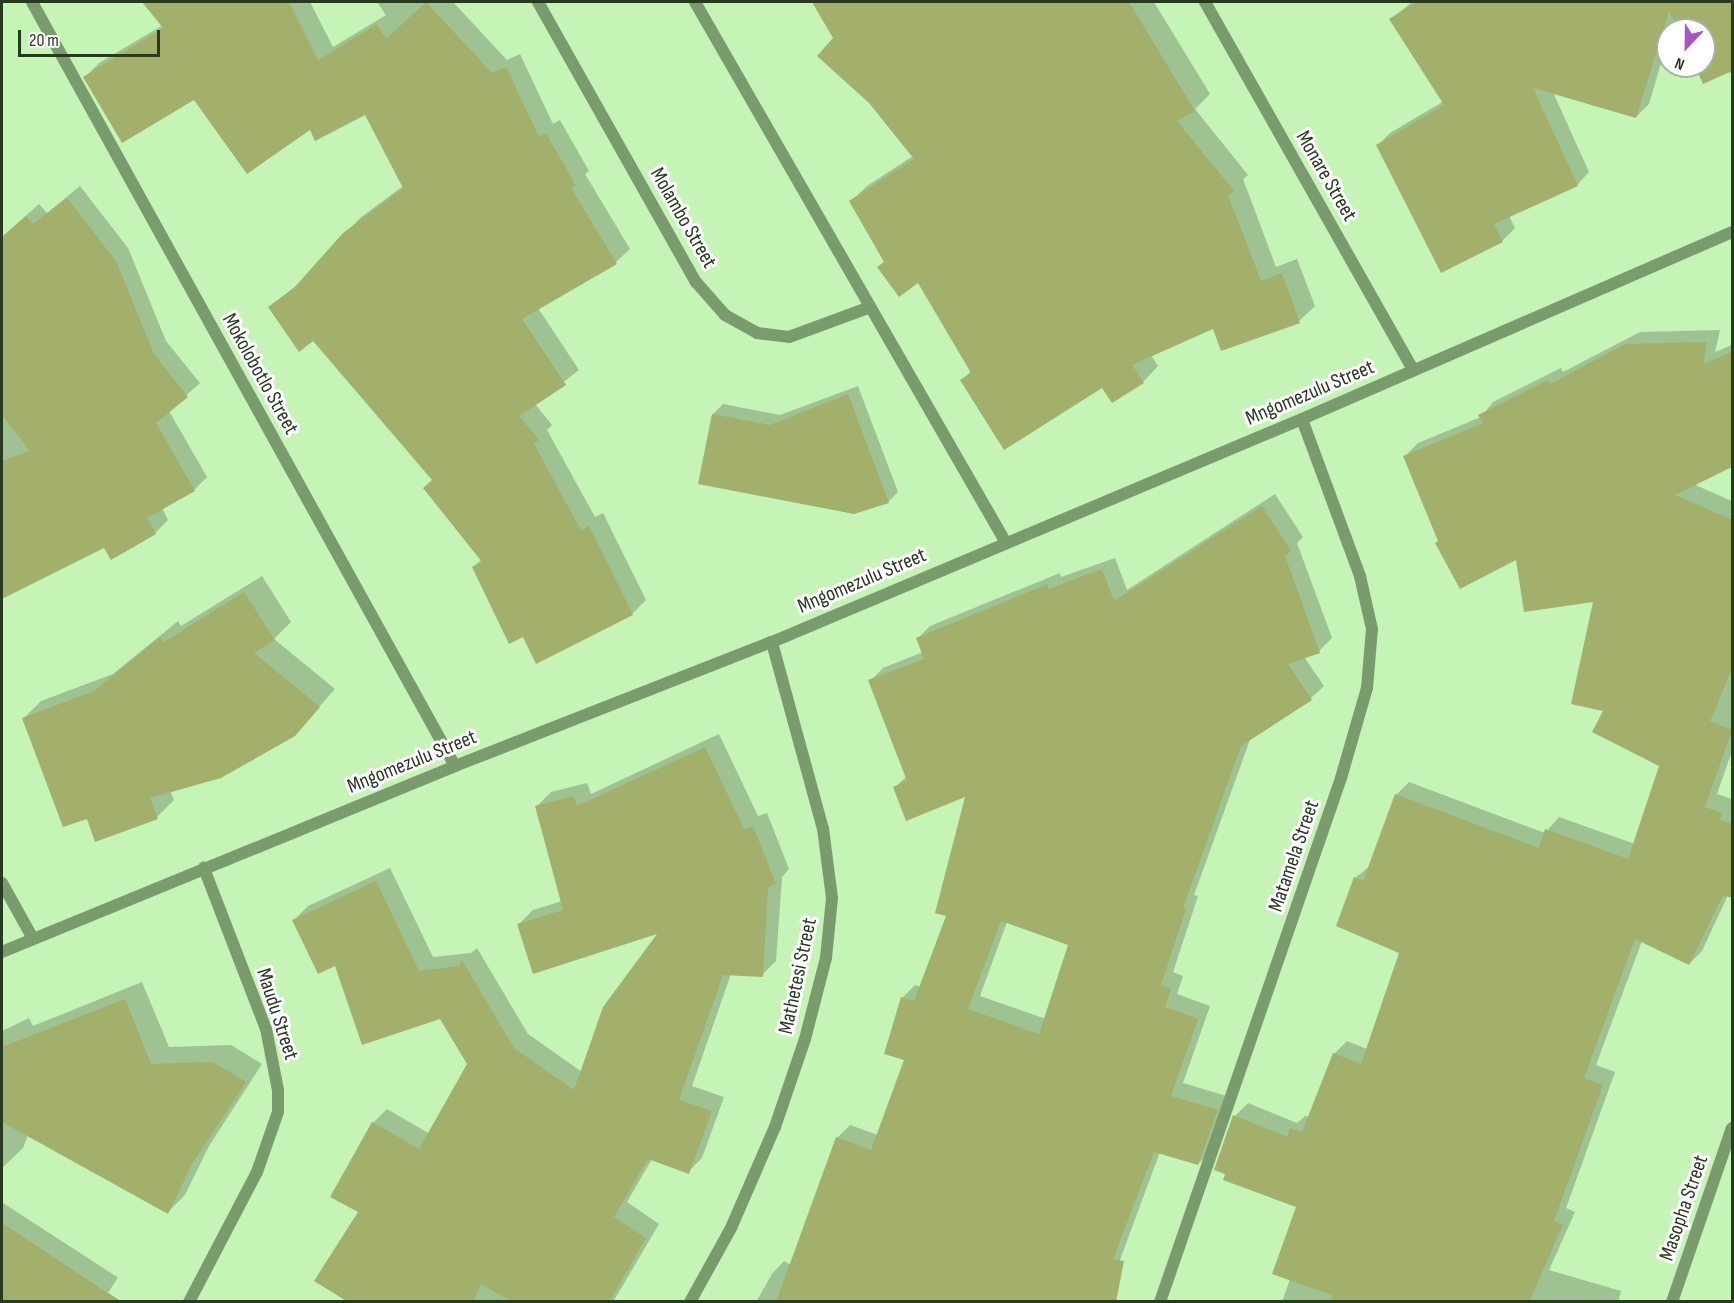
<!DOCTYPE html>
<style>
body{margin:0}
#map{position:relative;width:1734px;height:1303px;overflow:hidden;background:#c6f3b6;font-family:"Sofia Sans Condensed",sans-serif}
div>[style]{position:absolute}
[style*='--x']{left:calc(var(--x)*1px);top:calc(var(--y)*1px);width:calc(var(--w)*1px);rotate:calc(var(--a)*1deg)}
.shadow>*{inset:0;background:#0003;transform-origin:0 0}
.building>*{inset:0;background:#a2b06b}
.lane>*{height:12px;margin:-6px;padding:0 6px;transform-origin:6px;border-radius:6px;background:#7a9b6e}
.street>*{height:12px;margin:-6px;padding:0 6px;transform-origin:6px;border-radius:6px;background:#7a9b6e}
span{translate:-50% -50%;white-space:nowrap;text-align:center;line-height:1.15;-webkit-text-stroke:6px #fff;paint-order:stroke}
.street-label{font-size:21px;color:#283921}
.frame{position:absolute;inset:0;border:3px solid #283921;pointer-events:none}
.north{position:absolute;left:1656px;top:18px;width:60px;height:60px;box-sizing:border-box;background:#fff;border:2px solid #a9b0a6;border-radius:50%;rotate:202deg;font-size:16px;font-weight:700;line-height:24px;text-align:center;color:#283921}
.north::after{content:'';display:block;margin:auto;width:21px;height:27px;background:#a854c2;clip-path:polygon(50% 0,100% 100%,50% 72%,0 100%)}
.scale{position:absolute;left:18px;top:30px;width:142px;height:27px;box-sizing:border-box;border:3px solid #283921;border-top:0;padding-left:8px;font-size:18px;line-height:21px;white-space:nowrap;color:#283921;-webkit-text-stroke:4px #fff;paint-order:stroke}
</style>
<div id="map">
<div class="shadow">
<div style="clip-path:polygon(144px 2px,310px 2px,333px 47px,386px 15px,377px 2px,453px 2px,507px 60px,520px 54px,553px 124px,560px 120px,589px 171px,585px 174px,630px 249px,616px 262px,538px 308px,579px 370px,535px 404px,552px 425px,547px 430px,595px 517px,603px 513px,646px 600px,632px 614px,523px 635px,473px 567px,482px 559px,433px 479px,314px 339px,269px 307px,306px 278px,360px 218px,403px 186px,365px 113px,311px 127px,194px 98px,85px 77px,99px 63px,163px 25px)"></div>
<div style="clip-path:polygon(814px 2px,1154px 2px,1210px 94px,1195px 109px,1248px 175px,1243px 179px,1276px 267px,1297px 259px,1315px 306px,1299px 321px,1222px 349px,1214px 327px,1151px 355px,1158px 366px,1143px 382px,1102px 386px,962px 380px,971px 371px,919px 280px,879px 267px,885px 261px,851px 201px,867px 186px,913px 156px)"></div>
<div style="clip-path:polygon(1412px 2px,1732px 2px,1732px 73px,1696px 66px,1704px 66px,1704px 30px,1679px 30px,1674px 19px,1649px 104px,1636px 117px,1553px 92px,1589px 172px,1577px 185px,1509px 216px,1515px 228px,1502px 241px,1441px 271px,1378px 145px,1390px 133px,1444px 101px,1391px 19px)"></div>
<div style="clip-path:polygon(80px 186px,128px 248px,166px 341px,200px 383px,169px 411px,207px 477px,194px 490px,162px 508px,168px 520px,155px 533px,105px 546px,2px 597px,2px 237px,39px 204px,47px 213px)"></div>
<div style="clip-path:polygon(1720px 330px,1715px 352px,1732px 345px,1732px 466px,1693px 484px,1732px 501px,1732px 751px,1717px 794px,1732px 799px,1732px 896px,1728px 895px,1702px 951px,1689px 964px,1642px 941px,1596px 1065px,1615px 1072px,1566px 1208px,1575px 1212px,1549px 1270px,1621px 1291px,1618px 1302px,1282px 1302px,1290px 1279px,1297px 1206px,1235px 1116px,1248px 1103px,1297px 1123px,1305px 1116px,1310px 1117px,1334px 1054px,1347px 1041px,1367px 1049px,1401px 952px,1355px 878px,1370px 866px,1396px 795px,1409px 782px,1545px 833px,1559px 817px,1635px 844px,1661px 765px,1605px 710px,1595px 600px,1517px 558px,1439px 541px,1405px 456px,1418px 443px,1481px 417px,1493px 402px,1561px 368px,1563px 372px,1640px 332px)"></div>
<div style="clip-path:polygon(858px 386px,898px 492px,888px 502px,713px 414px,723px 404px,780px 415px)"></div>
<div style="clip-path:polygon(evenodd,1275px 494px,1303px 537px,1297px 543px,1332px 638px,1319px 651px,1304px 657px,1324px 686px,1311px 698px,1251px 737px,1194px 895px,1198px 896px,1173px 972px,1183px 976px,1177px 994px,1210px 1006px,1183px 1083px,1230px 1097px,1211px 1151px,1198px 1164px,1160px 1152px,1114px 1276px,1075px 1302px,756px 1302px,772px 1274px,784px 1261px,791px 1265px,837px 1138px,850px 1125px,878px 1135px,906px 1059px,902px 998px,915px 985px,921px 987px,948px 915px,967px 795px,894px 788px,907px 776px,870px 681px,883px 668px,923px 652px,917px 639px,930px 626px,1060px 573px,1061px 577px,1115px 558px,1127px 590px,1275px 494px,1007px 922px,1070px 944px,1046px 1019px,980px 996px,1007px 922px)"></div>
<div style="clip-path:polygon(262px 576px,291px 622px,274px 639px,335px 689px,294px 735px,170px 791px,174px 800px,157px 817px,88px 817px,24px 718px,41px 701px,113px 674px,178px 621px,181px 626px)"></div>
<div style="clip-path:polygon(719px 734px,758px 816px,767px 813px,789px 869px,782px 877px,776px 961px,762px 975px,731px 974px,692px 1086px,724px 1097px,702px 1158px,688px 1172px,652px 1159px,627px 1202px,659px 1224px,613px 1302px,354px 1302px,360px 1212px,373px 1123px,387px 1109px,430px 1134px,468px 1064px,441px 1017px,336px 964px,294px 920px,308px 906px,390px 868px,433px 957px,471px 953px,477px 948px,528px 1034px,582px 1072px,661px 932px,519px 924px,533px 910px,562px 901px,537px 806px,551px 792px,587px 783px,591px 794px)"></div>
<div style="clip-path:polygon(142px 982px,169px 1047px,231px 1045px,262px 1064px,209px 1146px,185px 1195px,168px 1212px,28px 1135px,23px 1148px,2px 1168px,2px 1031px,29px 1018px,33px 1026px)"></div>
<div style="left:3px;top:1203px;width:137px;height:18px;rotate:33deg"></div>
<div style="clip-path:polygon(2px 1225px,108px 1294px,103px 1302px,2px 1302px)"></div>
</div>
<div class="building">
<div style="clip-path:polygon(142px 2px,289px 2px,318px 60px,377px 24px,386px 39px,426px 2px,492px 73px,506px 67px,539px 137px,546px 133px,576px 186px,571px 188px,617px 264px,522px 319px,566px 385px,519px 416px,539px 440px,534px 444px,581px 530px,589px 526px,633px 615px,536px 664px,523px 637px,509px 644px,472px 567px,482px 562px,423px 488px,432px 480px,313px 341px,299px 352px,268px 307px,294px 288px,343px 233px,403px 188px,365px 115px,315px 141px,310px 130px,247px 174px,194px 100px,122px 143px,83px 77px,163px 28px)"></div>
<div style="clip-path:polygon(812px 2px,1129px 2px,1195px 111px,1177px 121px,1234px 191px,1228px 195px,1261px 281px,1282px 273px,1300px 323px,1221px 351px,1213px 329px,1132px 365px,1144px 383px,1112px 403px,1102px 388px,1004px 450px,960px 380px,971px 373px,918px 283px,899px 297px,877px 267px,884px 262px,849px 201px,914px 159px,869px 103px,817px 56px,833px 38px)"></div>
<div style="clip-path:polygon(1417px 2px,1732px 2px,1732px 71px,1703px 84px,1695px 66px,1704px 66px,1704px 30px,1678px 30px,1669px 11px,1636px 118px,1533px 88px,1578px 186px,1494px 224px,1503px 242px,1441px 273px,1376px 145px,1444px 105px,1389px 19px)"></div>
<div style="clip-path:polygon(67px 198px,116px 261px,154px 354px,188px 397px,156px 423px,195px 491px,147px 518px,156px 534px,111px 560px,104px 548px,2px 599px,2px 461px,30px 451px,2px 415px,2px 237px,26px 216px,33px 224px)"></div>
<div style="clip-path:polygon(1707px 342px,1703px 364px,1732px 352px,1732px 467px,1675px 495px,1732px 520px,1732px 669px,1710px 721px,1732px 730px,1705px 807px,1722px 813px,1720px 820px,1732px 824px,1732px 898px,1723px 895px,1689px 965px,1635px 939px,1584px 1078px,1603px 1085px,1554px 1221px,1563px 1225px,1529px 1302px,1330px 1302px,1332px 1295px,1272px 1274px,1296px 1207px,1223px 1180px,1225px 1174px,1214px 1170px,1233px 1115px,1287px 1137px,1290px 1128px,1302px 1132px,1333px 1053px,1361px 1064px,1399px 953px,1336px 926px,1354px 877px,1363px 881px,1395px 794px,1539px 848px,1545px 829px,1628px 859px,1659px 766px,1592px 732px,1603px 711px,1571px 704px,1593px 602px,1524px 612px,1516px 560px,1460px 589px,1435px 543px,1438px 541px,1403px 456px,1483px 423px,1478px 415px,1548px 380px,1550px 384px,1625px 344px)"></div>
<div style="clip-path:polygon(848px 394px,889px 503px,854px 514px,698px 484px,712px 414px,770px 425px)"></div>
<div style="clip-path:polygon(evenodd,1262px 506px,1291px 551px,1285px 556px,1320px 653px,1288px 664px,1312px 700px,1241px 746px,1183px 908px,1186px 909px,1161px 985px,1171px 989px,1165px 1007px,1198px 1019px,1171px 1096px,1218px 1110px,1198px 1165px,1154px 1152px,1113px 1259px,1124px 1261px,1116px 1302px,776px 1302px,836px 1137px,871px 1150px,904px 1060px,884px 1054px,901px 997px,914px 1001px,946px 916px,935px 913px,965px 797px,906px 821px,893px 787px,907px 781px,868px 680px,924px 659px,916px 638px,1048px 584px,1048px 589px,1102px 569px,1114px 601px,1262px 506px,1001px 921px,1068px 945px,1039px 1034px,968px 1009px,1001px 921px)"></div>
<div style="clip-path:polygon(244px 592px,275px 640px,254px 653px,320px 707px,295px 736px,221px 778px,150px 798px,158px 819px,95px 842px,87px 819px,63px 827px,22px 718px,94px 691px,160px 637px,164px 642px)"></div>
<div style="clip-path:polygon(705px 747px,744px 829px,753px 826px,776px 884px,768px 887px,763px 977px,723px 975px,679px 1100px,712px 1111px,689px 1174px,648px 1159px,614px 1217px,646px 1238px,609px 1302px,512px 1302px,481px 1284px,473px 1302px,348px 1302px,314px 1281px,358px 1212px,330px 1197px,372px 1122px,419px 1149px,467px 1064px,440px 1019px,362px 1045px,335px 966px,318px 974px,292px 920px,376px 881px,419px 971px,459px 966px,462px 960px,514px 1048px,574px 1090px,603px 1007px,657px 934px,533px 974px,517px 924px,563px 910px,535px 806px,574px 796px,577px 806px)"></div>
<div style="clip-path:polygon(125px 999px,151px 1064px,213px 1062px,246px 1082px,192px 1164px,168px 1214px,2px 1122px,2px 1047px)"></div>
<div style="clip-path:polygon(2px 1223px,122px 1302px,2px 1302px)"></div>
</div>
<div class="lane">
<div style="--x:538;--y:2;--w:322;--a:60.6"></div>
<div style="--x:696;--y:282;--w:44;--a:48.7"></div>
<div style="--x:725;--y:315;--w:37;--a:29"></div>
<div style="--x:757;--y:333;--w:32;--a:7"></div>
<div style="--x:789;--y:337;--w:84;--a:-20.2"></div>
</div>
<div class="street">
<div style="--x:32;--y:2;--w:873;--a:61.03"></div>
<div style="--x:695;--y:2;--w:622;--a:60.1"></div>
<div style="--x:1205;--y:2;--w:422;--a:60.5"></div>
<div style="--x:2;--y:883;--w:62;--a:60.9"></div>
<div style="--x:2;--y:952;--w:490;--a:-22.3"></div>
<div style="--x:455;--y:766;--w:340;--a:-21.4"></div>
<div style="--x:772;--y:642;--w:575;--a:-22.82"></div>
<div style="--x:1302;--y:419;--w:469;--a:-23.5"></div>
<div style="--x:189;--y:1302;--w:147;--a:-62.4"></div>
<div style="--x:257;--y:1172;--w:64;--a:-70.7"></div>
<div style="--x:278;--y:1112;--w:22;--a:-90"></div>
<div style="--x:278;--y:1090;--w:62;--a:-101.1"></div>
<div style="--x:266;--y:1029;--w:173;--a:-111.1"></div>
<div style="--x:690;--y:1302;--w:85;--a:-61"></div>
<div style="--x:731;--y:1228;--w:110;--a:-66.5"></div>
<div style="--x:775;--y:1127;--w:93;--a:-71.2"></div>
<div style="--x:805;--y:1039;--w:84;--a:-75.5"></div>
<div style="--x:826;--y:958;--w:60;--a:-84.3"></div>
<div style="--x:832;--y:898;--w:70;--a:-97.4"></div>
<div style="--x:823;--y:829;--w:194;--a:-105.3"></div>
<div style="--x:1160;--y:1302;--w:554;--a:-70.94"></div>
<div style="--x:1341;--y:778;--w:94;--a:-73.9"></div>
<div style="--x:1367;--y:688;--w:59;--a:-85.2"></div>
<div style="--x:1372;--y:629;--w:54;--a:-102.8"></div>
<div style="--x:1360;--y:576;--w:167;--a:-110.3"></div>
<div style="--x:1672;--y:1302;--w:184;--a:-71"></div>
</div>
<div class="street-label">
<span style="left:1326px;top:176px;rotate:60deg">Monare Street</span>
<span style="left:683px;top:218px;rotate:60deg">Molambo Street</span>
<span style="left:260px;top:374px;rotate:61deg">Mokolobotlo Street</span>
<span style="left:1310px;top:393px;rotate:-23deg">Mngomezulu Street</span>
<span style="left:862px;top:581px;rotate:-23deg">Mngomezulu Street</span>
<span style="left:412px;top:762px;rotate:-22deg">Mngomezulu Street</span>
<span style="left:1294px;top:856px;rotate:-71deg">Matamela Street</span>
<span style="left:798px;top:976px;rotate:-78deg">Mathetesi Street</span>
<span style="left:277px;top:1014px;rotate:72deg">Maudu Street</span>
<span style="left:1684px;top:1208px;rotate:-71deg">Masopha Street</span>
</div>
<div class="frame"></div>
<div class="north">N</div>
<div class="scale">20 m</div>
</div>
